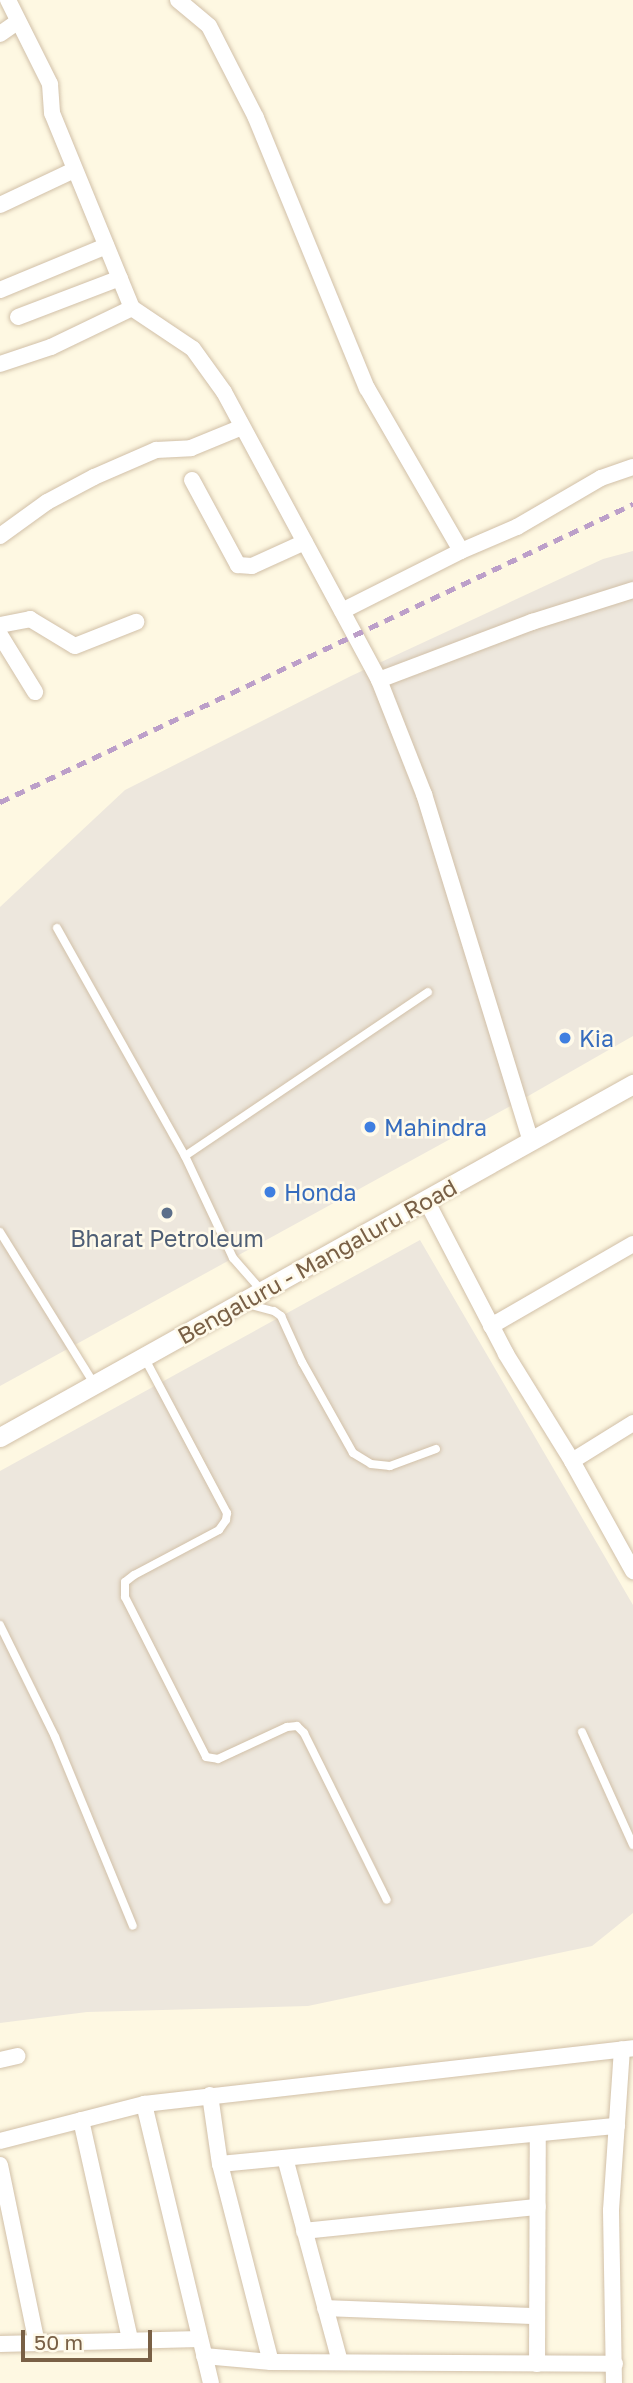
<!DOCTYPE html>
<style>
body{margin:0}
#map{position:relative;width:633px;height:2383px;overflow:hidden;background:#fef8e2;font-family:"Golos Text",sans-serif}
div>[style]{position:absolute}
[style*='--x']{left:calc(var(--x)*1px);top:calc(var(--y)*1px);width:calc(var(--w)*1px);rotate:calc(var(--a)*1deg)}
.industrial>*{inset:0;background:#ede7dd}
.roads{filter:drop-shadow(0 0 2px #d1c0a8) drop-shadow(0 0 2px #d1c0a8)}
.service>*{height:8px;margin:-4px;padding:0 4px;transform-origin:4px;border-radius:4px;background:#fff}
.minor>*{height:16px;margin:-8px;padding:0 8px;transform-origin:8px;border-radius:8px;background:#fff}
.tertiary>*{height:19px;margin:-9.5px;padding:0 9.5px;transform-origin:9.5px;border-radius:9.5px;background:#fff}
.rail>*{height:5px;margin-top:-2.5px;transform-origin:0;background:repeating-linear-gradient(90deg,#bc9fc9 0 10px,transparent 0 17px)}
.dots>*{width:19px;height:19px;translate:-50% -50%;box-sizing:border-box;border:4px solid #fffaea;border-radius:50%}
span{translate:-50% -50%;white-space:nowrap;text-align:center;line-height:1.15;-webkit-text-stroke:5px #fffaea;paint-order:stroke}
.shop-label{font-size:23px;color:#366cbe}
.left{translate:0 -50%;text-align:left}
.service-label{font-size:23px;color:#4e5e75}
.street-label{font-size:23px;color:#796046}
.scale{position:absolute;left:21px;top:2330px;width:131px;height:32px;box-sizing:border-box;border:4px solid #796046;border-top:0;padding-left:9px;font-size:21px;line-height:24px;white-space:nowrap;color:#796046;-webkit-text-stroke:5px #fffaea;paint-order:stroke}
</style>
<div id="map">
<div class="industrial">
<div style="clip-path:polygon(633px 551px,633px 1036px,516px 1103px,0 1386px,0 907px,125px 790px,351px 676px,603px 559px)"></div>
<div style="clip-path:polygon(420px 1240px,633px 1605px,633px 1913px,592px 1946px,308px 2006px,87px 2012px,0 2023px,0 1471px)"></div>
</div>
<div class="roads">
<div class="service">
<div style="--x:57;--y:928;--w:261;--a:60.7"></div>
<div style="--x:185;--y:1156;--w:113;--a:64.8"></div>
<div style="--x:233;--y:1258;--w:44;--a:48.7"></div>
<div style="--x:185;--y:1156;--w:293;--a:-34"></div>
<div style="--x:0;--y:1232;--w:180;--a:58.2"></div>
<div style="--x:247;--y:1304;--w:28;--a:15"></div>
<div style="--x:274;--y:1311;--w:9;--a:36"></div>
<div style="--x:281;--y:1316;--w:51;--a:65.5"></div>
<div style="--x:302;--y:1362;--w:104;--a:60.7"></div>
<div style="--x:353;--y:1453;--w:21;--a:31"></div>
<div style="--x:371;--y:1464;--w:19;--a:6"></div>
<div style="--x:390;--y:1466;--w:49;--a:-20.3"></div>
<div style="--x:144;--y:1357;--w:177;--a:62"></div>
<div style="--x:227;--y:1513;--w:7;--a:98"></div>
<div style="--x:226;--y:1520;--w:12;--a:125"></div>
<div style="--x:219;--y:1530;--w:96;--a:152.1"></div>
<div style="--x:134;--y:1575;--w:11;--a:142"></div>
<div style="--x:125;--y:1582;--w:15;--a:90"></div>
<div style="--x:125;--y:1597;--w:179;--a:63.1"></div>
<div style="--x:206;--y:1757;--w:12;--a:9"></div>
<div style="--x:218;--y:1759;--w:76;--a:-24.9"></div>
<div style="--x:287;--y:1727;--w:10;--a:-6"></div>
<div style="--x:297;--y:1726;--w:10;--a:45"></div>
<div style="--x:304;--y:1733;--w:186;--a:63.6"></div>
<div style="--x:0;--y:1625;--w:125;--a:63.8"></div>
<div style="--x:55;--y:1737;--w:204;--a:67.6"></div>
<div style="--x:582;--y:1732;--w:124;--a:65.7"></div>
</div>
<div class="minor">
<div style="--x:8;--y:0;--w:94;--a:63.4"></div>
<div style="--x:50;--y:84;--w:29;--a:86"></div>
<div style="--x:52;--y:113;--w:211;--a:67.7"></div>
<div style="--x:132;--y:308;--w:73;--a:33.9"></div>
<div style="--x:193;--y:349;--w:53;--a:54.2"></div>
<div style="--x:224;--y:392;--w:327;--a:61.7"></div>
<div style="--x:379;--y:680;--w:123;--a:68.5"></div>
<div style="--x:424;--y:794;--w:363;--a:72.9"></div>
<div style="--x:178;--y:0;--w:40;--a:40"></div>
<div style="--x:209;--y:26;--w:103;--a:62.9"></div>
<div style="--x:256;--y:118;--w:292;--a:67.7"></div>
<div style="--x:367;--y:388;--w:188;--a:60"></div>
<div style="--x:0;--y:34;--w:21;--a:-35"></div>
<div style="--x:0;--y:205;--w:82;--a:-25.3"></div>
<div style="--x:0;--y:290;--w:115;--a:-22.5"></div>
<div style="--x:18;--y:317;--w:109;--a:-20.9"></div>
<div style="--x:0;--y:364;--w:54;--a:-18.4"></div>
<div style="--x:51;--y:347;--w:90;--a:-25.7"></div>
<div style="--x:192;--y:480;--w:97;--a:61.6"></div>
<div style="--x:238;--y:565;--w:14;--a:4"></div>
<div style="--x:252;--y:566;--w:58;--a:-24.4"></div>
<div style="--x:0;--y:536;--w:58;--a:-35.9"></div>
<div style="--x:47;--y:502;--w:53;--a:-28"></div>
<div style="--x:94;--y:477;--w:68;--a:-23.5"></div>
<div style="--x:156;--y:450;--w:35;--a:-3"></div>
<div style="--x:191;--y:448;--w:55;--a:-22.4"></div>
<div style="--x:342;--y:611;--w:133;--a:-26.8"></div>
<div style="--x:461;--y:551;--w:61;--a:-23.2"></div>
<div style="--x:517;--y:527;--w:97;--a:-30.3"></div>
<div style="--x:601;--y:478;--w:34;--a:-19"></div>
<div style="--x:0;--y:625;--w:31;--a:-11"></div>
<div style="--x:30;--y:619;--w:52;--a:31"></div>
<div style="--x:75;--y:646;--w:66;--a:-21.5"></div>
<div style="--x:0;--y:635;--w:67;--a:58.4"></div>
<div style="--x:379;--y:680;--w:164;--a:-20.8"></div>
<div style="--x:532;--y:622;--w:106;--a:-17.6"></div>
<div style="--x:426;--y:1200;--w:174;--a:62.5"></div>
<div style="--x:506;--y:1354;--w:126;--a:58.3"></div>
<div style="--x:572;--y:1461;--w:126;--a:61"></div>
<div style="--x:491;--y:1326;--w:164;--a:-30"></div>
<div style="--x:572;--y:1461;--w:72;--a:-31.9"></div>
<div style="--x:0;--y:2060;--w:18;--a:-13"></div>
<div style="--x:210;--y:2095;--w:70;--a:81.8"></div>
<div style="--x:220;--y:2164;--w:204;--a:75.6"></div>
<div style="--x:144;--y:2104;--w:287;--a:76.5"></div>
<div style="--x:81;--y:2120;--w:225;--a:77.4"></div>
<div style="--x:0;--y:2141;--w:149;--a:-14.4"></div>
<div style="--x:144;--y:2104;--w:492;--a:-6.5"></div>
<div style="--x:285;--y:2158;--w:211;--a:74.9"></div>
<div style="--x:220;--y:2164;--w:399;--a:-5.5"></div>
<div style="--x:0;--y:2165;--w:182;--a:78.3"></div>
<div style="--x:304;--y:2231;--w:235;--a:-5.9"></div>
<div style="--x:325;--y:2308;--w:212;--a:2.2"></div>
<div style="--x:0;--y:2344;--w:200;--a:-1.4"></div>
<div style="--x:204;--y:2356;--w:67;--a:5.1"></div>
<div style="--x:271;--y:2362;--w:344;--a:0.3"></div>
<div style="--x:537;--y:2364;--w:230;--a:-89.8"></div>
<div style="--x:614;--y:2383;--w:173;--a:-91"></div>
<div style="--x:611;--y:2210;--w:161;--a:-86.1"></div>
</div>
<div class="tertiary">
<div style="--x:0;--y:1437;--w:725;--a:-29.15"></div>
</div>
</div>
<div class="rail">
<div style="--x:0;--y:802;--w:700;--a:-25.21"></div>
</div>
<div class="dots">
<div style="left:565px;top:1038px;background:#3f7fe0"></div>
<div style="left:370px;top:1127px;background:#3f7fe0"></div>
<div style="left:270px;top:1192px;background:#3f7fe0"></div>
<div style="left:167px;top:1213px;background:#5c6f8a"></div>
</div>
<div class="shop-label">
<span class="left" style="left:579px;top:1038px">Kia</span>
<span class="left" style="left:384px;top:1127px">Mahindra</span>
<span class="left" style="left:284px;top:1192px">Honda</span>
</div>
<div class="service-label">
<span style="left:167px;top:1238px">Bharat Petroleum</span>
</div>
<div class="street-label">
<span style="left:317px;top:1261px;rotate:-29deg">Bengaluru - Mangaluru Road</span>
</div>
<div class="scale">50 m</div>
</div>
